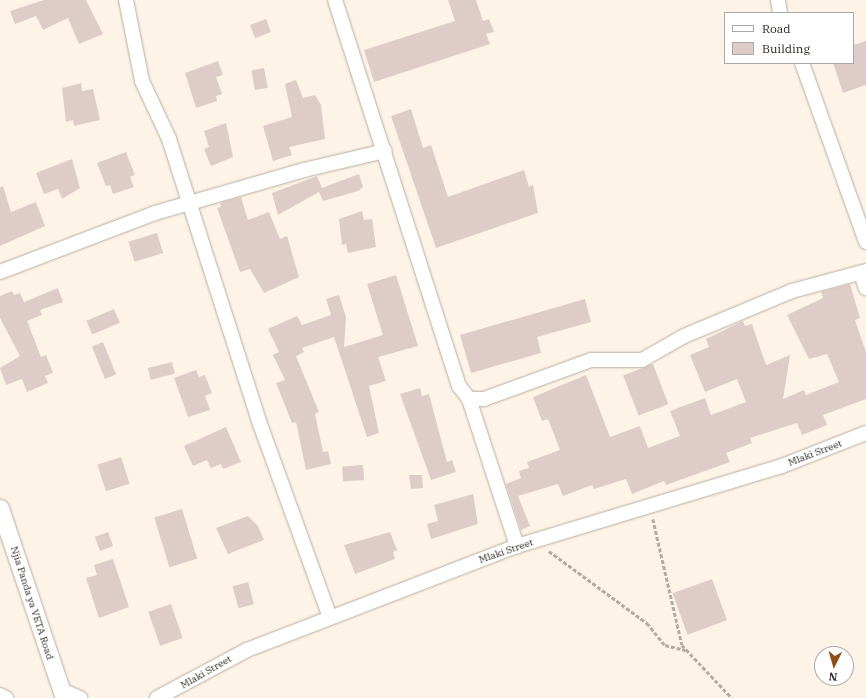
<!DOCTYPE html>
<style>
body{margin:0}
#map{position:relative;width:866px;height:698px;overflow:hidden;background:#fdf3e6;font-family:"IBM Plex Serif",serif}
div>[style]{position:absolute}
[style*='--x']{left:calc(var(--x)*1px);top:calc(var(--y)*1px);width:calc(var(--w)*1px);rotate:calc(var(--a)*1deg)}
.building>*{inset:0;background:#deccc8;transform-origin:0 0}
.path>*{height:2.5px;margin-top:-1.25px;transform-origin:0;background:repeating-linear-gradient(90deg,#b4aca1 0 4px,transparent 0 6px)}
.roads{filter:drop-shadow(0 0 1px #b6aea1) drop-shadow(0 0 1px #b6aea1)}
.minor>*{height:14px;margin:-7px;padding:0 7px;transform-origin:7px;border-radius:7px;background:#fff}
.tertiary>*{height:17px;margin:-8.5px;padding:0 8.5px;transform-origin:8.5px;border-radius:8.5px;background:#fff}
span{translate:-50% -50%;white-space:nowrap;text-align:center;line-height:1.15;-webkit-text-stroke:3.5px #fff;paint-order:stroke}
.street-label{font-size:10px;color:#2b2722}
.legend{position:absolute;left:724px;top:12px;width:130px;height:52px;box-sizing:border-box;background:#fff;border:1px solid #aaa9a7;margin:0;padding:5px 7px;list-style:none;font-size:12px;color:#2b2722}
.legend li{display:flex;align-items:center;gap:8px;height:20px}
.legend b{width:20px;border:1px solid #aaa9a7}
.north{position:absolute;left:814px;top:646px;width:40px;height:40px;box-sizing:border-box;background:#fff;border:1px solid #aaa9a7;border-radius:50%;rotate:185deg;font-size:11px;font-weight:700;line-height:16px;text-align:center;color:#2b2722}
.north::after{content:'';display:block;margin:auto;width:14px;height:18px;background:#8f4f19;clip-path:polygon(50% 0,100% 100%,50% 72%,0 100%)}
</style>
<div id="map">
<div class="building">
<div style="clip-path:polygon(44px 0,86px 0,103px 34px,79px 44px,68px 18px,43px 30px,36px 16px,15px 24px,10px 11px)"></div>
<div style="clip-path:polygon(448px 0,476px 0,483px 21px,489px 19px,494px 32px,486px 34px,490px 44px,374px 82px,364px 50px,455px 21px)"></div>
<div style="left:266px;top:19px;width:14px;height:17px;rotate:69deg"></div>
<div style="clip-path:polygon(866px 41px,866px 85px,843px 93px,833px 63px,853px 63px,853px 45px)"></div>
<div style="clip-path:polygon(218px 61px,223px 75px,216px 77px,222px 94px,216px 96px,217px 101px,196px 108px,185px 73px)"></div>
<div style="left:264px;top:68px;width:20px;height:13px;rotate:79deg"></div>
<div style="clip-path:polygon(296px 80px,303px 98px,315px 95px,321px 105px,325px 139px,289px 147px,292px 155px,273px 161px,263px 126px,292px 117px,285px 84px)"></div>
<div style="clip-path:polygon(81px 83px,82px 91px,93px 89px,100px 120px,74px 126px,73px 120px,66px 122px,62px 88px)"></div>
<div style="clip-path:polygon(411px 109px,423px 148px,431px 145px,448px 197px,524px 170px,529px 187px,533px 185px,538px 213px,436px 248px,391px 116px)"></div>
<div style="clip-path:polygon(226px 123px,233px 157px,211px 166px,204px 149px,209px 147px,204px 131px)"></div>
<div style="clip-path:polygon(126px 152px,135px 175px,130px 177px,134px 187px,113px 194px,110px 185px,106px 186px,97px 163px)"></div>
<div style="clip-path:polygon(72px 159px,80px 188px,62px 199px,58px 189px,44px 194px,36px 173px)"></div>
<div style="clip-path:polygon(359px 174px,363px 187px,358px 191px,323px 201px,319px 192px,278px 215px,272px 193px,317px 176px,322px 188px)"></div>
<div style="clip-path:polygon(3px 186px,11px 212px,36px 202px,45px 226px,0 246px,0 187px)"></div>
<div style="clip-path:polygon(241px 197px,248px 220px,269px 212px,280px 239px,287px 236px,299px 277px,264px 293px,250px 269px,240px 272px,217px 208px,221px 207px,220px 203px)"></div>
<div style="clip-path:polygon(362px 211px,364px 220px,372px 219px,376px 247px,348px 253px,346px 244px,342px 245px,339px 219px)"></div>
<div style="left:157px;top:233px;width:21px;height:30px;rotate:73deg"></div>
<div style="clip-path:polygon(396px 275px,418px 346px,378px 357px,386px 381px,369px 386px,379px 433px,367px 437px,334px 337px,302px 348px,304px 352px,296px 356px,319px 412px,315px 414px,323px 452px,328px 451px,331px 464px,306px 470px,296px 422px,292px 423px,276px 383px,285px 380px,273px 355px,279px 352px,268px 329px,297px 316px,302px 325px,331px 315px,326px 299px,339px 295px,346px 317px,344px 347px,383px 335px,367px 284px)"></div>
<div style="clip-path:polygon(850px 284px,860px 318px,855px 320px,866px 352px,866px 399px,823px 415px,827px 425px,802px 435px,797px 423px,750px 438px,752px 443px,726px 453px,730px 462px,666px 485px,664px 481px,632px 494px,626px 479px,594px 489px,592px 485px,563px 496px,558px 484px,518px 496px,530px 526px,521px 530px,506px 484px,521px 478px,519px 471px,529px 468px,527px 462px,560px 450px,548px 419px,542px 421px,533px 397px,586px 375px,610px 437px,640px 426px,648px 448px,680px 436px,670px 411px,705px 398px,711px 415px,746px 402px,737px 379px,705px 392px,690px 355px,709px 347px,706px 339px,743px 321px,745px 326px,752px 324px,766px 365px,790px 355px,783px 399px,804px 390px,806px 395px,839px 382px,827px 354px,809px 359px,787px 315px,823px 298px,821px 292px)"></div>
<div style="clip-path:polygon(58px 288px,63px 302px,40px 310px,42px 315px,27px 321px,41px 357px,46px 355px,53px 373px,45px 376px,48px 383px,27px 392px,22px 379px,6px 385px,0 368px,20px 356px,0 318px,0 296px,12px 291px,14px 295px,20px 293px,24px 302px)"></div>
<div style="clip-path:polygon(585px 299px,591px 322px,537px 337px,541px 353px,471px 373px,460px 335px)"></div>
<div style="left:114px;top:309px;width:15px;height:30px;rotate:67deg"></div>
<div style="left:103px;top:342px;width:35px;height:12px;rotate:68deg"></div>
<div style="left:172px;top:362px;width:12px;height:25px;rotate:76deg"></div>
<div style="left:653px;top:364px;width:43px;height:32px;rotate:69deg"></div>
<div style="clip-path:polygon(196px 370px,199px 377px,205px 375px,212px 393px,205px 396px,210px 410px,188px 417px,174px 378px)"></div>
<div style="clip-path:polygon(420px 388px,422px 396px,429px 394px,447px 462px,452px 460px,456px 472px,431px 480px,400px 394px)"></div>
<div style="clip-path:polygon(226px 427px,241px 462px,223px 469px,221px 464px,211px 468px,207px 460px,193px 466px,184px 446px)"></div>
<div style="left:121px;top:457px;width:28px;height:25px;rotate:72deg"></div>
<div style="left:363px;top:465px;width:15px;height:21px;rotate:86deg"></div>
<div style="clip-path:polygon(409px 475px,422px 475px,423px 488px,411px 489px)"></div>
<div style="clip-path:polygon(473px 494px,478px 524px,431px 539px,427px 524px,438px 521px,434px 505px)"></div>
<div style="left:182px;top:509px;width:52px;height:29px;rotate:73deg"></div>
<div style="clip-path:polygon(248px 516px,258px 526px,264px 540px,228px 554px,216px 528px)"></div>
<div style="left:108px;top:532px;width:15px;height:14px;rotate:70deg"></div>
<div style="clip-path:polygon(390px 532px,397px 550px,393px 552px,395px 559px,355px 574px,344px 545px)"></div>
<div style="clip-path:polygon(113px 559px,129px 607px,99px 618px,86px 578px,97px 575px,94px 565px)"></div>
<div style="left:712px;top:579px;width:44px;height:42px;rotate:70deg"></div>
<div style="left:248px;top:582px;width:23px;height:16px;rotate:75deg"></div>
<div style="left:171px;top:604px;width:36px;height:24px;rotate:71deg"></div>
</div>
<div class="path">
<div style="--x:653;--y:519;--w:129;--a:77"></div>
<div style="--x:682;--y:645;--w:73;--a:46.7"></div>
<div style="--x:549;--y:551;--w:122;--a:36.3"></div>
<div style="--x:647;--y:623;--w:28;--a:51"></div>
<div style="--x:665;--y:645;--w:21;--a:14"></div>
</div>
<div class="roads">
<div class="minor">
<div style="--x:126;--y:0;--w:83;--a:78.8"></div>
<div style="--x:142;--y:81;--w:64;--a:65"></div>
<div style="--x:169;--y:139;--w:299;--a:72.3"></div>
<div style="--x:260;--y:424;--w:205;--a:70.1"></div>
<div style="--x:335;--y:0;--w:405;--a:72.2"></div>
<div style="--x:459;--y:386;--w:16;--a:52"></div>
<div style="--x:469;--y:399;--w:15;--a:0"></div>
<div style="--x:484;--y:399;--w:114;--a:-20"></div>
<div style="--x:591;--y:360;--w:51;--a:0"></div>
<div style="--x:642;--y:360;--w:48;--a:-29.7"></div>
<div style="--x:684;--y:336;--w:117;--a:-22.6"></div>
<div style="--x:792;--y:291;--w:77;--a:-15.1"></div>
<div style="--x:778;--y:0;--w:13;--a:81"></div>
<div style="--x:802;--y:63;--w:190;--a:70.3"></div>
<div style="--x:0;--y:272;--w:166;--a:-20.8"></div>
<div style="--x:155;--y:213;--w:155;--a:-16.1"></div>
<div style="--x:304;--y:170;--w:83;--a:-13.2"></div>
<div style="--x:861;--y:273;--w:16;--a:72"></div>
<div style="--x:469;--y:399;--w:155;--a:71.9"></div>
<div style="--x:61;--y:690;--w:21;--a:23"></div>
<div style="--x:0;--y:695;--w:7;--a:27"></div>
<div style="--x:157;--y:698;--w:102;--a:-28.1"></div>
<div style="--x:247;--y:650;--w:289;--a:-21.1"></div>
<div style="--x:517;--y:546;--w:277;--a:-16.8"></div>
<div style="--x:782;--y:466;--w:90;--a:-21.4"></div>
</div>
<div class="tertiary">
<div style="--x:0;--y:508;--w:200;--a:71.4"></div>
</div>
</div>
<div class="street-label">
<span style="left:815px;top:453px;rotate:-21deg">Mlaki Street</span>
<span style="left:506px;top:551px;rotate:-19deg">Mlaki Street</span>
<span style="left:32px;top:603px;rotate:72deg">Njia Panda ya VETA Road</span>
<span style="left:206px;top:672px;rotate:-30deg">Mlaki Street</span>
</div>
<ul class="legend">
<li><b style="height:5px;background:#fff"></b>Road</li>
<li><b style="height:11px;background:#deccc8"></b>Building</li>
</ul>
<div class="north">N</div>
</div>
